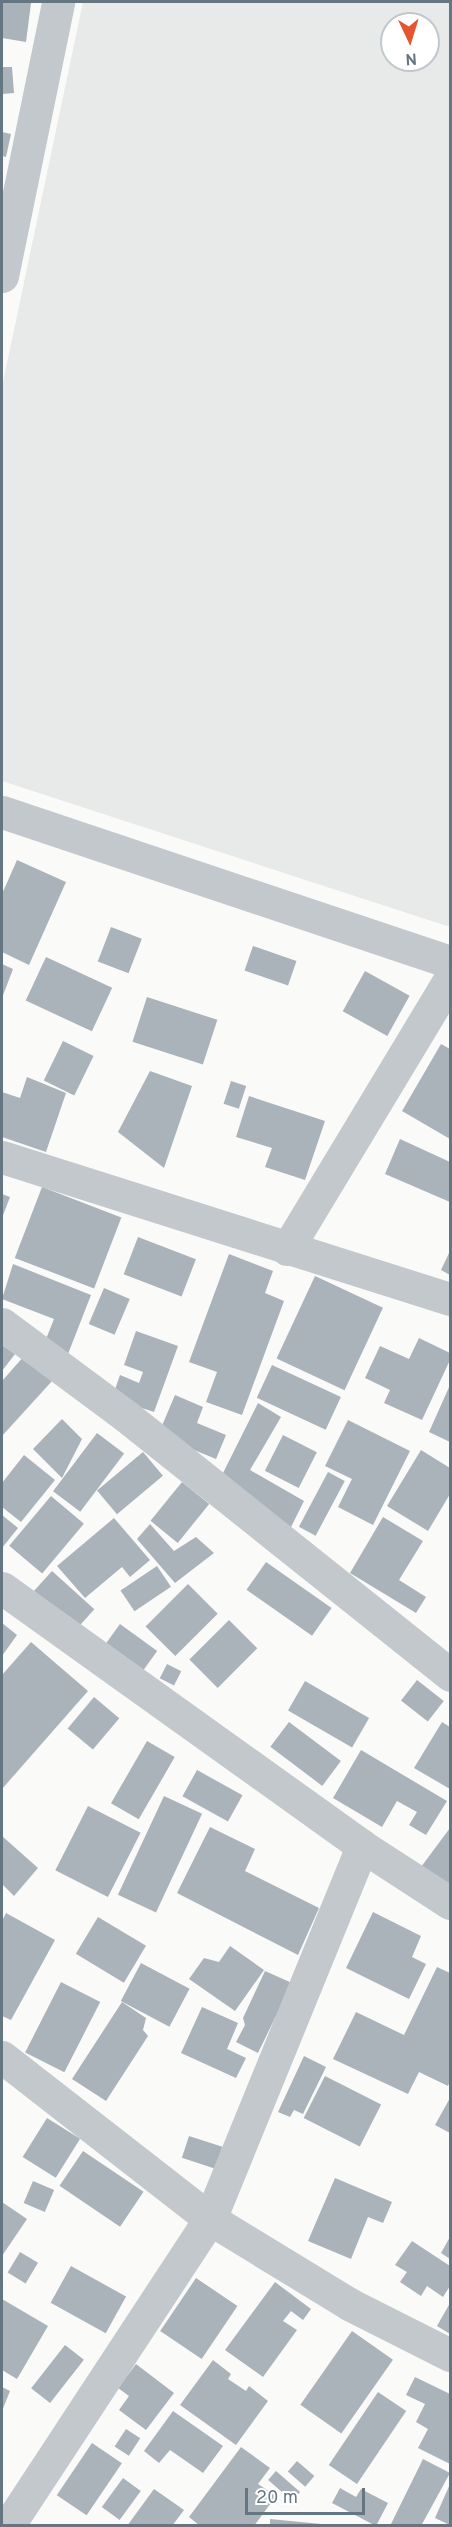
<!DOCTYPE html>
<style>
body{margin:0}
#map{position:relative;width:452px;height:2527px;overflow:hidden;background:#fafaf8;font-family:Overpass,sans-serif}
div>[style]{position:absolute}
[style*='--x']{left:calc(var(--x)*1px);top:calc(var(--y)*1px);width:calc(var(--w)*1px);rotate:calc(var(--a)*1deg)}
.built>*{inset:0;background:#e8e9e9}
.building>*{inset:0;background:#aab3b9;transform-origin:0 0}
.minor>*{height:33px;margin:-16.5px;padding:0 16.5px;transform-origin:16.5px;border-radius:16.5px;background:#c3c8cc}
span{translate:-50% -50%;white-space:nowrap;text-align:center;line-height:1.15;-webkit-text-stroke:6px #fff;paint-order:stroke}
.frame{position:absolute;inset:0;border:3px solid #657683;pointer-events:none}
.north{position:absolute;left:380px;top:12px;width:60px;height:60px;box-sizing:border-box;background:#fff;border:2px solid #c1c8cd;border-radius:50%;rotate:176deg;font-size:16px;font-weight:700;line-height:24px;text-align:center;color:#657683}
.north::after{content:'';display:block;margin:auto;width:21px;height:27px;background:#e4572e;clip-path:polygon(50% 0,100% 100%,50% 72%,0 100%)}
.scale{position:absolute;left:245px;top:2488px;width:120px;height:27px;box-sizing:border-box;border:3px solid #657683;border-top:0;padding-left:8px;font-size:18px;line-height:21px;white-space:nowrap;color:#657683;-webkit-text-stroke:4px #fff;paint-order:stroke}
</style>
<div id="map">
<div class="built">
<div style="clip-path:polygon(evenodd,83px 2px,450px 2px,450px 927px,2px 781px,2px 387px,83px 2px,392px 24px,428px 24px,428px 60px,392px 60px,392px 24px)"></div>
</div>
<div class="building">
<div style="clip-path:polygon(2px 2px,31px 3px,26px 42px,2px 38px)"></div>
<div style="clip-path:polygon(2px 67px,12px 67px,14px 93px,2px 94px)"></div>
<div style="clip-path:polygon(2px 132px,11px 134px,6px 157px,2px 156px)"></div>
<div style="clip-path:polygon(17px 860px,66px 882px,29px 965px,2px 952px,2px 894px)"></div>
<div style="left:111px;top:927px;width:33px;height:37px;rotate:21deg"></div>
<div style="left:253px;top:946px;width:46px;height:26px;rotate:19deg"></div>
<div style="left:46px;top:957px;width:73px;height:48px;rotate:25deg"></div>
<div style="clip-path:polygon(2px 964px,13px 969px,2px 998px)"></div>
<div style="left:365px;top:971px;width:51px;height:46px;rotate:29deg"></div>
<div style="left:147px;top:997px;width:74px;height:47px;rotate:18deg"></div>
<div style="left:63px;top:1041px;width:34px;height:44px;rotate:26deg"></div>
<div style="clip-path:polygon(441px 1044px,450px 1049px,450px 1139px,402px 1111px)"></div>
<div style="clip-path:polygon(150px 1071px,192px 1086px,164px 1168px,118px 1132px)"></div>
<div style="clip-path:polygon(27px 1077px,66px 1093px,46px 1152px,2px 1137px,2px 1092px,20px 1098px)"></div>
<div style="left:231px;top:1081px;width:16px;height:24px;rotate:18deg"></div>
<div style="clip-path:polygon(249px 1096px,325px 1121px,305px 1180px,265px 1167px,272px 1148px,236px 1137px)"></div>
<div style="clip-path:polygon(400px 1139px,450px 1162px,450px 1202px,385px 1174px)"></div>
<div style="left:42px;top:1187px;width:85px;height:76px;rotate:21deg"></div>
<div style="clip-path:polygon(2px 1194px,10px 1197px,2px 1218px)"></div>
<div style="left:138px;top:1237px;width:62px;height:40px;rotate:21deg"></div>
<div style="clip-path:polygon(450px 1251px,450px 1275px,441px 1270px)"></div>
<div style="clip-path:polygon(229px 1254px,273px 1271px,265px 1293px,284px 1301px,242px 1415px,206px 1402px,217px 1372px,189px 1362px)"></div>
<div style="clip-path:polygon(13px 1264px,91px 1295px,68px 1354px,44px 1344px,54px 1319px,2px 1299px)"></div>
<div style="left:315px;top:1276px;width:75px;height:91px;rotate:25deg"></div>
<div style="left:104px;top:1288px;width:28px;height:39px;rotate:23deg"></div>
<div style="clip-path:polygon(136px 1331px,178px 1346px,154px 1412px,112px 1398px,120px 1375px,139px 1383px,143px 1372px,124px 1365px)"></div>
<div style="clip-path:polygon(419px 1338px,450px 1353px,450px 1360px,422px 1420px,384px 1403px,390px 1390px,365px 1378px,380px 1346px,409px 1359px)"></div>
<div style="clip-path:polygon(2px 1345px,15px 1354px,2px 1371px)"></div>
<div style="clip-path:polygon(25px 1355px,53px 1380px,2px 1436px,2px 1381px)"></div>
<div style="left:272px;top:1365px;width:76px;height:36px;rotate:25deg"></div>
<div style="clip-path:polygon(450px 1385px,450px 1442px,429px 1432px)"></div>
<div style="clip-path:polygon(175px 1395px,203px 1407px,197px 1423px,226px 1435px,216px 1459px,158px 1435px)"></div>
<div style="clip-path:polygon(258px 1403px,281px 1417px,250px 1470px,304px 1501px,289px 1531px,222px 1475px)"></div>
<div style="clip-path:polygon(62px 1419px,82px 1439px,62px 1478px,33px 1449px)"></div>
<div style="clip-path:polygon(348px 1420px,410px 1451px,373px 1525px,338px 1507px,352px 1479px,325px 1466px)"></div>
<div style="left:97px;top:1433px;width:34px;height:73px;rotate:37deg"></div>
<div style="left:283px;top:1435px;width:38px;height:40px;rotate:27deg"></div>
<div style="clip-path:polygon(421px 1450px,450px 1468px,450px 1494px,428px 1531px,387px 1506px)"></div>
<div style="left:143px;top:1452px;width:31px;height:60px;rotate:50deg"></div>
<div style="clip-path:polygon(24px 1455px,55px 1480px,21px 1522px,2px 1507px,2px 1483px)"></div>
<div style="left:328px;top:1472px;width:19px;height:62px;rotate:28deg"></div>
<div style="left:182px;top:1482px;width:35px;height:50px;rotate:39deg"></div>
<div style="left:51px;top:1496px;width:43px;height:65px;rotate:40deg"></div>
<div style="clip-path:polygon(2px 1515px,18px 1528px,2px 1548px)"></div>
<div style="clip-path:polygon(383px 1517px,423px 1541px,399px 1580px,426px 1597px,416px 1613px,350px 1573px)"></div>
<div style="clip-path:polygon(114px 1518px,150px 1560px,130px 1577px,122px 1567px,85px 1598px,57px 1566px)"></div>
<div style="clip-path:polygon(150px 1524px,174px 1551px,196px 1537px,214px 1553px,175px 1583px,137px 1539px)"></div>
<div style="left:266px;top:1562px;width:80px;height:34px;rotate:35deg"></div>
<div style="left:157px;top:1566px;width:25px;height:44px;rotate:56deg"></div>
<div style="left:52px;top:1571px;width:57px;height:27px;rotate:42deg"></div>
<div style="left:188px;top:1584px;width:42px;height:60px;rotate:45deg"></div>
<div style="left:229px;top:1620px;width:40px;height:56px;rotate:45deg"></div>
<div style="clip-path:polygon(2px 1623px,17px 1635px,2px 1656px)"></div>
<div style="left:120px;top:1624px;width:46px;height:24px;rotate:36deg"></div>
<div style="clip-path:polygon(31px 1642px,88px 1691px,2px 1789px,2px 1675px)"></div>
<div style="left:167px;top:1664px;width:16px;height:16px;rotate:27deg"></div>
<div style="left:417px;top:1680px;width:34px;height:26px;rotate:38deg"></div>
<div style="left:305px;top:1681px;width:74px;height:34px;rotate:30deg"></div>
<div style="left:94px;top:1697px;width:33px;height:41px;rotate:40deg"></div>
<div style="left:289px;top:1722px;width:65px;height:31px;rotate:37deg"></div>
<div style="clip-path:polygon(442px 1722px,450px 1727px,450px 1789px,414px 1768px)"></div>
<div style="left:147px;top:1741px;width:32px;height:72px;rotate:30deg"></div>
<div style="clip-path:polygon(361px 1750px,447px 1801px,426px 1835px,409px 1825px,417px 1812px,397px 1801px,382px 1827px,333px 1798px)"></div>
<div style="left:197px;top:1770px;width:52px;height:30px;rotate:29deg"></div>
<div style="left:164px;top:1796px;width:42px;height:109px;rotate:25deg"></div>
<div style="left:88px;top:1806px;width:59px;height:72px;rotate:27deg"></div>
<div style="clip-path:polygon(210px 1827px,255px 1849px,245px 1871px,319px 1908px,298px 1955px,177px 1893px)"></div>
<div style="clip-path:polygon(450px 1828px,450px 1888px,421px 1867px)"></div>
<div style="clip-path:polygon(2px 1836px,38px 1868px,14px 1896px,2px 1884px)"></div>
<div style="clip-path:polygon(373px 1912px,421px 1936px,412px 1957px,426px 1964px,409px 1999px,346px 1968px)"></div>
<div style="clip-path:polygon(6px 1913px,55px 1940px,11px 2020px,2px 2016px,2px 1921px)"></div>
<div style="left:98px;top:1917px;width:56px;height:43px;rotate:31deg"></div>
<div style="clip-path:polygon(230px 1946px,264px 1970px,235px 2011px,189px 1979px,204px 1958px,219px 1962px)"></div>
<div style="left:141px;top:1963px;width:55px;height:43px;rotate:28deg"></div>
<div style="clip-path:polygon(437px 1967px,450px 1973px,450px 2081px,448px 2086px,419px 2072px,408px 2094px,333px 2059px,356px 2012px,404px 2035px)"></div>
<div style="clip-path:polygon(265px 1971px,292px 1983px,258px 2053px,236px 2042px,245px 2025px,243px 2018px)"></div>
<div style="left:61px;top:1982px;width:44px;height:79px;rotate:27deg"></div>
<div style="clip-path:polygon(122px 2002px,146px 2018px,143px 2030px,148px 2036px,106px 2101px,72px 2079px)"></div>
<div style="clip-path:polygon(202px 2007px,238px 2023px,227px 2049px,246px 2058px,236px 2078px,181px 2053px)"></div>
<div style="clip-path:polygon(304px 2056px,326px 2067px,303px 2114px,294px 2110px,290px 2117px,278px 2112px)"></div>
<div style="left:325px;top:2076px;width:63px;height:47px;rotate:27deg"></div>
<div style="clip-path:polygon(450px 2098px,450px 2133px,435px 2125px)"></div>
<div style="left:47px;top:2118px;width:39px;height:46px;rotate:32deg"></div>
<div style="left:189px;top:2136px;width:35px;height:23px;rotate:18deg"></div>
<div style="left:83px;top:2151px;width:73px;height:42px;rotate:34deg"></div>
<div style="clip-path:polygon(335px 2178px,392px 2202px,383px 2223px,368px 2217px,351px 2259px,308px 2241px)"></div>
<div style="left:33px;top:2181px;width:23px;height:24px;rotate:23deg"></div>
<div style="clip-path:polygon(2px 2202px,27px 2219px,2px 2256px)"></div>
<div style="clip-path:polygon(450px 2237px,450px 2259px,441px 2253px)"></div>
<div style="clip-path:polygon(412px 2241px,450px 2266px,450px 2286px,443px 2297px,427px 2286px,421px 2296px,400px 2282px,407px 2272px,395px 2265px)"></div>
<div style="left:20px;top:2252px;width:21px;height:24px;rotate:31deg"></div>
<div style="left:71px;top:2266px;width:63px;height:42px;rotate:29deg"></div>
<div style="left:196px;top:2278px;width:50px;height:64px;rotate:34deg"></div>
<div style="clip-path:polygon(275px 2282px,311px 2309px,303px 2320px,291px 2311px,283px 2321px,297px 2330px,263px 2377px,225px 2350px)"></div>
<div style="clip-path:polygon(2px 2299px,48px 2326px,17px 2379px,2px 2370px)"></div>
<div style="clip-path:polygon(450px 2303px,450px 2334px,437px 2326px)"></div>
<div style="left:352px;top:2331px;width:50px;height:90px;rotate:35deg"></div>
<div style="left:65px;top:2345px;width:24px;height:55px;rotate:38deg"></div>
<div style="clip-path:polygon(213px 2360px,231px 2374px,228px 2379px,246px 2391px,249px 2386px,268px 2401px,236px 2445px,180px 2405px)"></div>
<div style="clip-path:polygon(136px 2364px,174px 2393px,146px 2430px,119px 2410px,129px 2396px,118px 2388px)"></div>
<div style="clip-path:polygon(415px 2377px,450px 2394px,450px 2464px,418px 2448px,428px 2429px,416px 2422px,425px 2404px,406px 2395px)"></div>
<div style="clip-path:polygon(2px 2387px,10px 2391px,2px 2411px)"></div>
<div style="left:378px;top:2392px;width:34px;height:88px;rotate:34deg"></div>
<div style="clip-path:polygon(173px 2411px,223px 2446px,203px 2473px,170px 2450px,159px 2463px,144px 2451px)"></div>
<div style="left:126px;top:2429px;width:17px;height:21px;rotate:33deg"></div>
<div style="left:92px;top:2443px;width:36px;height:63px;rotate:34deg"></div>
<div style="clip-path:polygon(241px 2447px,270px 2468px,258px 2484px,276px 2496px,254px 2526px,200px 2526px,189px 2517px)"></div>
<div style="clip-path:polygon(423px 2459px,450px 2473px,421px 2526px,390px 2526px)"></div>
<div style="left:297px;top:2461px;width:23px;height:14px;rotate:41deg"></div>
<div style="left:276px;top:2471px;width:32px;height:12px;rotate:41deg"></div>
<div style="left:123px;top:2478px;width:22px;height:36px;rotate:36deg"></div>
<div style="clip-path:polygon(450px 2484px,450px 2525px,435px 2518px)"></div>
<div style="clip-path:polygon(340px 2488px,356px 2497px,361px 2489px,388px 2503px,376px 2526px,332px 2503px)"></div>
<div style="clip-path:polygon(154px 2489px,184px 2510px,172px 2526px,127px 2526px)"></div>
<div style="clip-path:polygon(270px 2519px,321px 2524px,321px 2526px,270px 2526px)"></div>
</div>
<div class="minor">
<div style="--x:2;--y:276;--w:280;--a:-78.4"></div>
<div style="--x:2;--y:812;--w:472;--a:18.5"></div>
<div style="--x:2;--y:1157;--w:470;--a:17.6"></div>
<div style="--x:287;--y:1249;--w:315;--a:-58.9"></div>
<div style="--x:2;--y:1324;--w:154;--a:36.6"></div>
<div style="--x:126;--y:1416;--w:415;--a:38.6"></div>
<div style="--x:2;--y:1588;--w:443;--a:35.6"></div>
<div style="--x:362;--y:1846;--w:105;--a:32.9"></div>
<div style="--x:2;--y:2057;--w:264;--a:37.9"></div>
<div style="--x:210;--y:2219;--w:163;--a:31.4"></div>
<div style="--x:349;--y:2304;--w:113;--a:26.8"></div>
<div style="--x:8;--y:2526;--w:367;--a:-56.7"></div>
<div style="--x:210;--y:2219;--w:403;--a:-67.8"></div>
</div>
<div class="frame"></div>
<div class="north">N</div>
<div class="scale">20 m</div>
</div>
